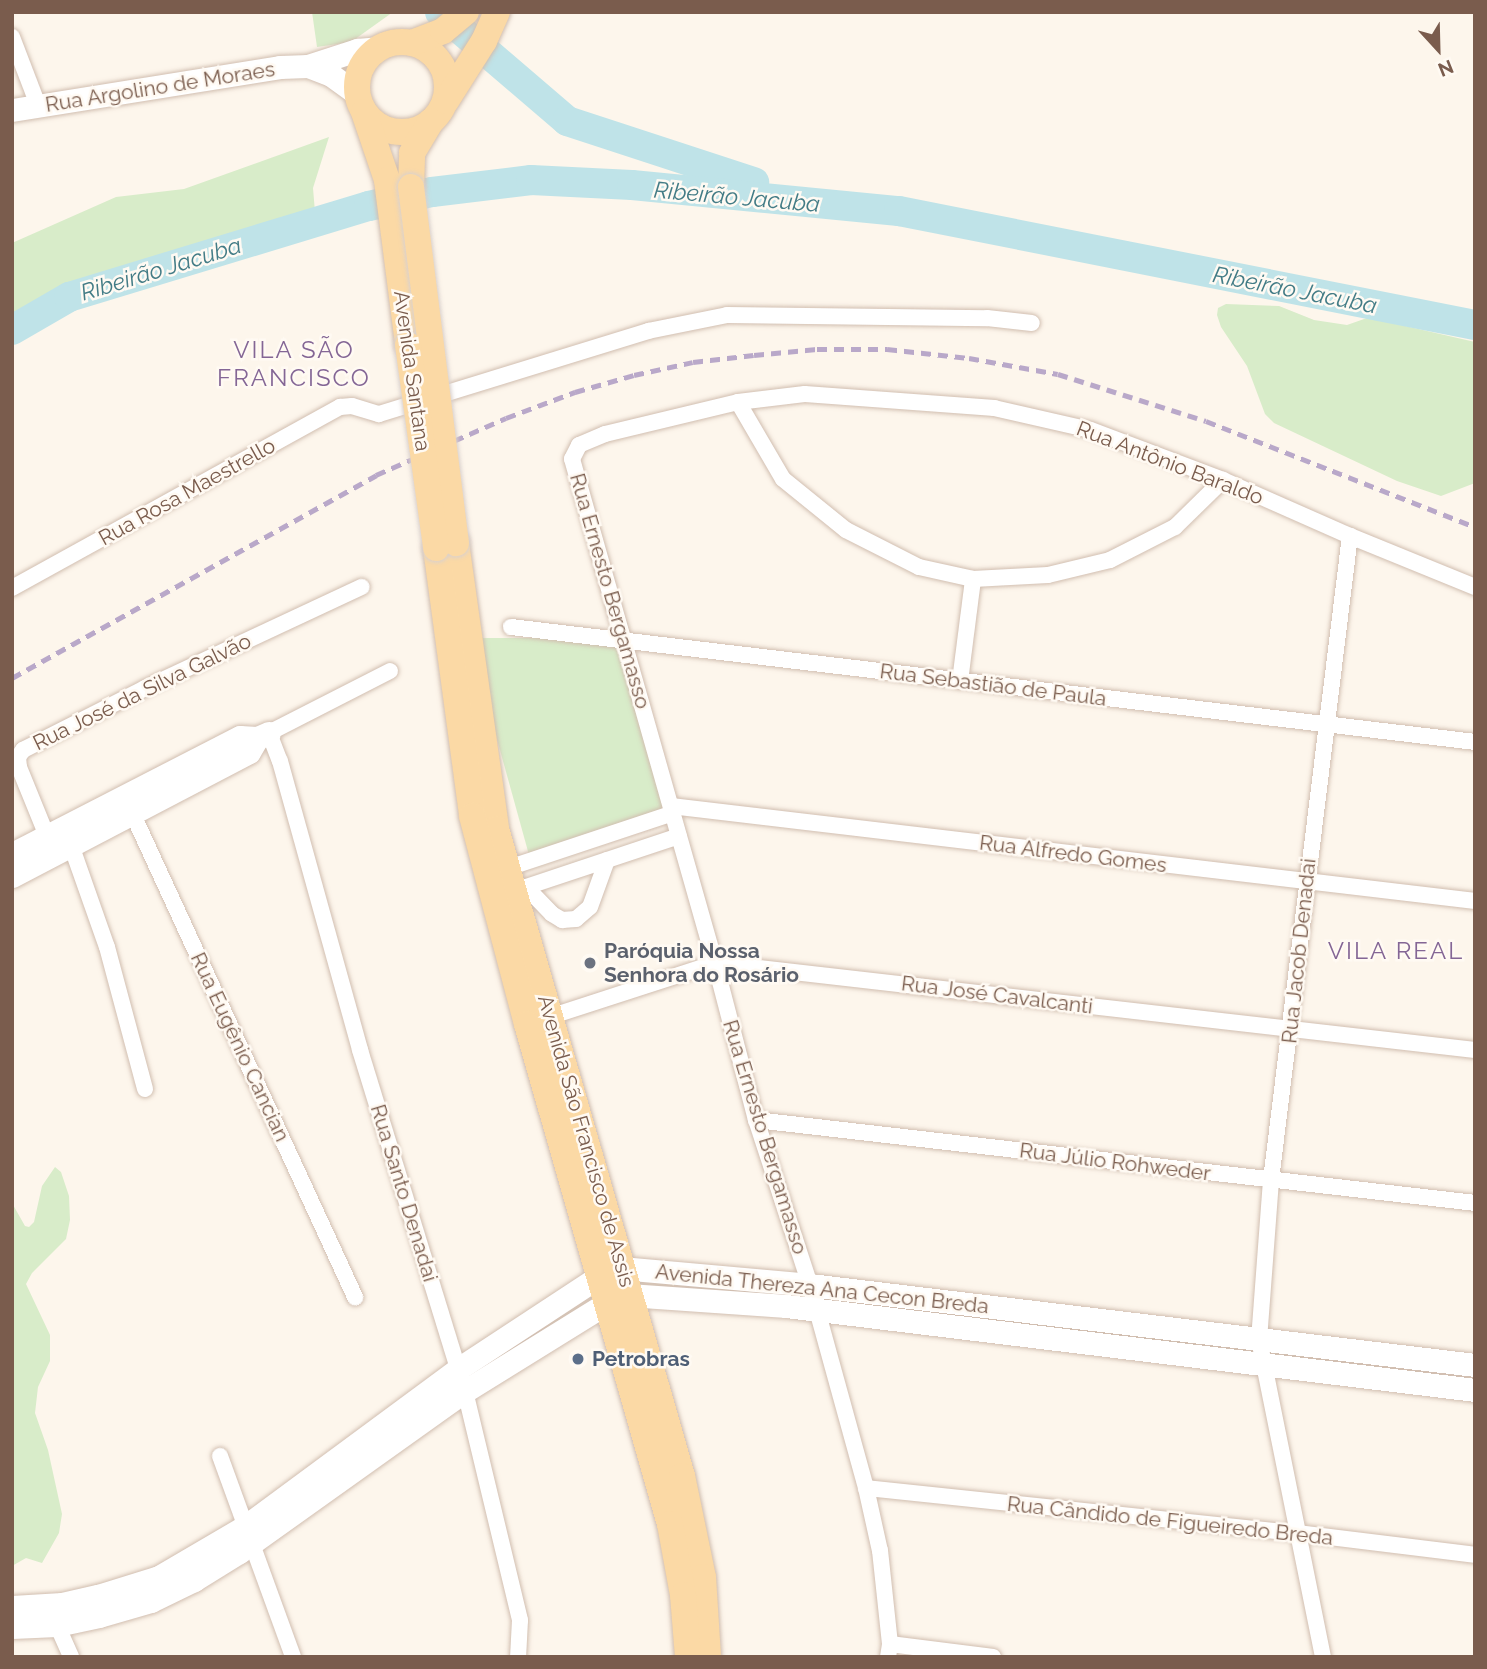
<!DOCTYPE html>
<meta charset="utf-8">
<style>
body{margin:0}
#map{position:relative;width:1487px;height:1669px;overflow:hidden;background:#fdf6ec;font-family:Raleway,sans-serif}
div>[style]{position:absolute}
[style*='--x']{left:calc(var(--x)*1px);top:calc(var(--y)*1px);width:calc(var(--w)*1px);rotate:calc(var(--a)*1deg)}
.green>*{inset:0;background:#d8ecc9}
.river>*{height:30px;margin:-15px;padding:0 15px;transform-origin:15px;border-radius:15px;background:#bfe3e8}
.roads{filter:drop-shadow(0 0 2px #d1beb0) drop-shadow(0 0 2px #d1beb0)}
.street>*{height:16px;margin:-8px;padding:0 8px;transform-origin:8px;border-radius:8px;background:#fff}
.secondary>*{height:23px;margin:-11.5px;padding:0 11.5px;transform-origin:11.5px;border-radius:11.5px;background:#fff}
.primary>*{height:26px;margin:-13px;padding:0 13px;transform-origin:13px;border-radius:13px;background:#fbd9a5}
.primary>.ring{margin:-13px;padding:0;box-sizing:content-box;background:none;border:26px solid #fbd9a5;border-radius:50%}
.rail>*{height:5px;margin-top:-2.5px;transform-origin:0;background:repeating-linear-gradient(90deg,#b9a8c9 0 10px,transparent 0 17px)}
.bridges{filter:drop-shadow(0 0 2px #dad1cd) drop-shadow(0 0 2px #dad1cd)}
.primary-bridge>*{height:26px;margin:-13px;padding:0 13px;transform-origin:13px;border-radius:13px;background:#fbd9a5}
.dots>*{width:19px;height:19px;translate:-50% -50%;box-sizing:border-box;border:4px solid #fffaf3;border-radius:50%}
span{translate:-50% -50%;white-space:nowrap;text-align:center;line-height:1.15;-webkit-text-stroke:5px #fffaf3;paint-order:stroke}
.street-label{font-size:21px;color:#7a5c4d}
.worship-label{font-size:21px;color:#5b616d;font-weight:700}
.left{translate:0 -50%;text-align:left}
.service-label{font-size:21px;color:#4e5e75;font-weight:700}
.water-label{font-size:23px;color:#437c86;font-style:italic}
.quarter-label{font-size:24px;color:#846695;letter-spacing:2px}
.frame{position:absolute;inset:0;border:14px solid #7a5c4d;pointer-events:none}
.north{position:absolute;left:1403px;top:14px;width:70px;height:70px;-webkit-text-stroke:5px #fffaf3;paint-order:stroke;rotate:158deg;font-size:19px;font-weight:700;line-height:28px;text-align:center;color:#7a5c4d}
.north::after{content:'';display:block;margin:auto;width:24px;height:32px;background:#7a5c4d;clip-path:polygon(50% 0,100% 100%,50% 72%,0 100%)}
</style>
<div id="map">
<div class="green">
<div style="clip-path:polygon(312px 12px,393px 12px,351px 42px,317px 47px)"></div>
<div style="clip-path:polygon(329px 137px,313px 188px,315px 212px,60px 292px,12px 315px,12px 243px,116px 197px,184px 189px)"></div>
<div style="clip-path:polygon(1226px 304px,1279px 306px,1314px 320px,1347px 325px,1384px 312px,1388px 319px,1401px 325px,1475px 342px,1475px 483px,1441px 496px,1397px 481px,1274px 423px,1265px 414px,1247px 366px,1221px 327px,1217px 315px,1218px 308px)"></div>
<div style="clip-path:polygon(469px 638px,579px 638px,612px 644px,620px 653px,664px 809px,529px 855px)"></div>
<div style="clip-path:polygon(55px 1167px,61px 1172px,69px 1196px,70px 1220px,66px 1239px,32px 1273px,26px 1284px,50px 1335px,50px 1361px,38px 1387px,35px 1413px,48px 1450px,62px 1514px,59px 1533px,42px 1563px,26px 1558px,12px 1566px,12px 1203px,25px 1226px,29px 1227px,34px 1222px,42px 1186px)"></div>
</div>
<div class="river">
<div style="--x:440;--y:12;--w:167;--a:40.6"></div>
<div style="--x:567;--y:121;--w:197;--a:18.1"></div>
<div style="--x:12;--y:330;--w:66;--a:-30.1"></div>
<div style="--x:69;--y:297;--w:313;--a:-16.9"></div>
<div style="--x:369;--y:206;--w:65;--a:-12.5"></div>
<div style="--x:432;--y:192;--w:100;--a:-6.9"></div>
<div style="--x:531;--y:180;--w:101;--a:2.8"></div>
<div style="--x:632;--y:185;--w:268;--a:5.6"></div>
<div style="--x:899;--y:211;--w:587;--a:11.2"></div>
</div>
<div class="roads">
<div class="street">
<div style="--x:12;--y:37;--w:73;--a:69.1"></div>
<div style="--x:738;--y:402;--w:89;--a:59.7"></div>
<div style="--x:783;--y:479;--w:81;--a:39"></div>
<div style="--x:846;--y:530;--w:82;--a:26.9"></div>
<div style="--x:919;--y:567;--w:55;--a:12.5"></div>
<div style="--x:973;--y:579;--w:75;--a:-3.1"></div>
<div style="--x:1048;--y:575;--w:64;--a:-13.6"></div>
<div style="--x:1110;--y:560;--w:73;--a:-26.9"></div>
<div style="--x:1175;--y:527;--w:67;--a:-44.4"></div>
<div style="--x:12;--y:588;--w:375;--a:-28.9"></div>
<div style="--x:340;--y:407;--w:12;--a:-5"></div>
<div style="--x:352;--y:406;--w:28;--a:17"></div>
<div style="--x:379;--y:414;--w:282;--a:-17.1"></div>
<div style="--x:648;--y:331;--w:81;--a:-11.4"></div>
<div style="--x:727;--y:315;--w:260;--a:0.7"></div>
<div style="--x:987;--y:318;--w:45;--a:6.3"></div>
<div style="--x:511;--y:627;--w:971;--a:6.8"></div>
<div style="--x:390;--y:671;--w:136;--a:152.9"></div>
<div style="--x:269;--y:733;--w:30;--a:69"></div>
<div style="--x:280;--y:761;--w:300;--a:74.5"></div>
<div style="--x:360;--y:1050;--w:357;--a:72.9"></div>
<div style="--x:465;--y:1391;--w:236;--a:76.5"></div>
<div style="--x:520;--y:1620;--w:37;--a:93"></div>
<div style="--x:960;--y:681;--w:103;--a:-82.7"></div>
<div style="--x:129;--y:806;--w:541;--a:65.28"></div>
<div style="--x:671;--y:806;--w:810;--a:6.74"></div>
<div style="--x:71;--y:845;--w:108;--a:70.6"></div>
<div style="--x:107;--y:947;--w:147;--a:75"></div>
<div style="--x:51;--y:846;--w:85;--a:-112.1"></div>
<div style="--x:19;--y:767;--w:10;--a:-96"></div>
<div style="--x:18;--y:757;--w:9;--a:-54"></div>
<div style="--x:23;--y:750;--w:137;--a:-26.9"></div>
<div style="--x:145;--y:688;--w:239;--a:-25"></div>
<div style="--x:499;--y:871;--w:183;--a:-18.4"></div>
<div style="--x:526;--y:887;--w:37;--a:46"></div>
<div style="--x:552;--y:914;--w:12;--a:31"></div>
<div style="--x:562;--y:920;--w:14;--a:-4"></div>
<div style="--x:576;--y:919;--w:18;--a:-41"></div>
<div style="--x:590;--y:907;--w:50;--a:-70.1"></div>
<div style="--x:508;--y:893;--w:180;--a:-18.4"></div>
<div style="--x:543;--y:1019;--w:181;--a:-18"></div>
<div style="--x:715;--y:963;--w:765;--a:6.53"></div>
<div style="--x:756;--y:1120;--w:724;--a:6.58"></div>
<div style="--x:220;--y:1456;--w:214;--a:70"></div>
<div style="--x:866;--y:1488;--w:433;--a:6"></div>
<div style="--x:1297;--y:1533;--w:179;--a:7"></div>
<div style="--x:57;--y:1625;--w:35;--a:66"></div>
<div style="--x:890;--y:1644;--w:104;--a:7.2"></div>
<div style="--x:888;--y:1657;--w:13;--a:-81"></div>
<div style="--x:890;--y:1644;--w:94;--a:-96.1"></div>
<div style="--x:880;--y:1551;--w:65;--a:-102.5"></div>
<div style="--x:866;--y:1488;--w:211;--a:-105.4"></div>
<div style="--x:810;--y:1285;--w:174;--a:-108.1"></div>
<div style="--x:756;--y:1120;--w:162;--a:-104.6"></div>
<div style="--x:715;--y:963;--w:524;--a:-105.84"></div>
<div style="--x:572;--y:459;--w:16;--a:-63"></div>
<div style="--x:579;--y:445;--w:28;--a:-23"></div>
<div style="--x:605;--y:434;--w:137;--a:-13.5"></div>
<div style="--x:738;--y:402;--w:67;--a:-6.8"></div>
<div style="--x:805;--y:394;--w:190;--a:4.2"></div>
<div style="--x:994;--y:408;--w:99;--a:12.8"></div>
<div style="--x:1091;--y:430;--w:141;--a:20.7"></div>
<div style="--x:1223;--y:480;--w:139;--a:23.8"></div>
<div style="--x:1350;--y:536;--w:135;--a:22.2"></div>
<div style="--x:1323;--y:1657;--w:323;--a:-101.4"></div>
<div style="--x:1259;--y:1340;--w:160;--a:-85.7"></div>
<div style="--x:1271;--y:1180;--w:649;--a:-83.01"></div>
</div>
<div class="secondary">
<div style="--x:308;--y:66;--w:25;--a:21"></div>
<div style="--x:331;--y:75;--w:32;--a:36"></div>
<div style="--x:12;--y:110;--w:271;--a:-9.1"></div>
<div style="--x:280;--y:67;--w:28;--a:-2"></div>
<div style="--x:308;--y:66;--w:52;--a:-18.1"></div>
<div style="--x:357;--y:50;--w:21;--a:-5"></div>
<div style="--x:12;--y:854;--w:256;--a:-27.2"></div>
<div style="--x:240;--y:737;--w:17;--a:3"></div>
<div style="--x:257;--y:738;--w:13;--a:-23"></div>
<div style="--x:12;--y:876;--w:267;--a:-27.6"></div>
<div style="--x:249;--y:752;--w:16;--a:-60"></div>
<div style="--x:12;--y:1607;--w:50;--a:-3.4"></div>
<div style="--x:62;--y:1604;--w:37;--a:-13"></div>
<div style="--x:98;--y:1596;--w:64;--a:-17.3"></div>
<div style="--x:159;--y:1577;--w:101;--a:-30.4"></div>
<div style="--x:246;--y:1526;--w:264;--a:-36.5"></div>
<div style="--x:458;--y:1369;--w:168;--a:-33.3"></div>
<div style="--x:598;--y:1277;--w:25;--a:-21"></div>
<div style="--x:621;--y:1268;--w:190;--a:5.1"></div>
<div style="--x:810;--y:1285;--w:670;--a:6.86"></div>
<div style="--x:12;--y:1627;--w:45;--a:-2.5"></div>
<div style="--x:57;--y:1625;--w:43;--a:-12.1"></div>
<div style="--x:99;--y:1616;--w:54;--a:-16.1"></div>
<div style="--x:151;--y:1601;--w:48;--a:-26"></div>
<div style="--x:194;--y:1580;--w:53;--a:-31.9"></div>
<div style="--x:239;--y:1552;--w:277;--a:-35.5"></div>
<div style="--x:465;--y:1391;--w:167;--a:-31.8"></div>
<div style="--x:607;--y:1303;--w:23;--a:-20"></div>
<div style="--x:629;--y:1295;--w:157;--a:4"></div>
<div style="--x:786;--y:1306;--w:694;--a:6.95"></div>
</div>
<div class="primary">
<div class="ring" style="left:357px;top:42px;width:64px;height:64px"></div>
<div style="--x:412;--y:43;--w:33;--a:-21"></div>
<div style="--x:443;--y:31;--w:30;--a:-40"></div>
<div style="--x:446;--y:101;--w:71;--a:-57.7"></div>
<div style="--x:484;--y:41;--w:32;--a:-66"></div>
<div style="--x:364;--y:112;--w:72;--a:71.3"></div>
<div style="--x:387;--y:180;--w:166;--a:82.7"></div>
<div style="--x:411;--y:187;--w:34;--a:-88"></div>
<div style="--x:412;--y:153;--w:37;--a:-59"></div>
<div style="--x:456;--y:543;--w:289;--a:82"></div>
<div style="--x:496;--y:829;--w:673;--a:73.96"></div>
<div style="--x:682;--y:1476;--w:103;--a:78.3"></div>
<div style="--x:703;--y:1577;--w:80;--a:86.4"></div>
<div style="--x:436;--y:548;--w:270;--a:82.3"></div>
<div style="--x:472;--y:816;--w:215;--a:75.2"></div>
<div style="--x:527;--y:1024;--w:520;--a:74.04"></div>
<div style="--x:670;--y:1524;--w:72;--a:79.6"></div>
<div style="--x:683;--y:1595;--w:62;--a:85.4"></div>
</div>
</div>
<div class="rail">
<div style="--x:12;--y:678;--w:417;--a:-29.1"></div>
<div style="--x:376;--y:475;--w:142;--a:-23.7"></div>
<div style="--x:506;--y:418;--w:74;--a:-20.6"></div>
<div style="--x:575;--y:392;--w:61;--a:-16.1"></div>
<div style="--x:634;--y:375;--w:60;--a:-12.4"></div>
<div style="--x:693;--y:362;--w:61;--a:-6.5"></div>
<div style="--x:754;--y:355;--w:63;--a:-5.4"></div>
<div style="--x:817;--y:349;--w:70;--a:0"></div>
<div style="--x:887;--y:349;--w:82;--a:6.3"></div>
<div style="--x:969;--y:358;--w:90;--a:10.2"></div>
<div style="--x:1058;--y:374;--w:155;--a:17.6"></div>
<div style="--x:1206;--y:421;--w:289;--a:21.5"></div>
</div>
<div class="bridges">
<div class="primary-bridge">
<div style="--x:411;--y:187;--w:359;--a:82.8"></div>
<div style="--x:408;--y:345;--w:205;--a:82.1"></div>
</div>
</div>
<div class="dots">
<div style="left:590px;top:963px;background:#6b7280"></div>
<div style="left:578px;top:1359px;background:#5c6f8a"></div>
</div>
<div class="street-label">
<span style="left:160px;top:87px;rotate:-9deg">Rua Argolino de Moraes</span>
<span style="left:412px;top:371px;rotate:82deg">Avenida Santana</span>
<span style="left:1170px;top:463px;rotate:21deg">Rua Antônio Baraldo</span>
<span style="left:187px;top:492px;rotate:-29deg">Rua Rosa Maestrello</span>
<span style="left:610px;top:591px;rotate:74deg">Rua Ernesto Bergamasso</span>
<span style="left:993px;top:685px;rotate:7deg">Rua Sebastião de Paula</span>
<span style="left:142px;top:692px;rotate:-26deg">Rua José da Silva Galvão</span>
<span style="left:1073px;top:854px;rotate:7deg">Rua Alfredo Gomes</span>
<span style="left:1299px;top:951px;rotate:-84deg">Rua Jacob Denadai</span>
<span style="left:997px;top:995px;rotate:7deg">Rua José Cavalcanti</span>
<span style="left:240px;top:1047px;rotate:65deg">Rua Eugênio Cancian</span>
<span style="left:765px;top:1137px;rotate:73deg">Rua Ernesto Bergamasso</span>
<span style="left:586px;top:1141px;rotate:74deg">Avenida São Francisco de Assis</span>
<span style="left:1115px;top:1162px;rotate:7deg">Rua Júlio Rohweder</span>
<span style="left:404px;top:1193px;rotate:73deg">Rua Santo Denadai</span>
<span style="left:822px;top:1289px;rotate:6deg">Avenida Thereza Ana Cecon Breda</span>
<span style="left:1170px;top:1521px;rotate:6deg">Rua Cândido de Figueiredo Breda</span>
</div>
<div class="worship-label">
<span class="left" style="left:604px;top:963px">Paróquia Nossa<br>Senhora do Rosário</span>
</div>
<div class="service-label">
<span class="left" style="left:592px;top:1359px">Petrobras</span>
</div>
<div class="water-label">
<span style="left:737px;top:197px;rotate:5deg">Ribeirão Jacuba</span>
<span style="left:161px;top:269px;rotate:-17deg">Ribeirão Jacuba</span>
<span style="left:1295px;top:290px;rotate:11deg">Ribeirão Jacuba</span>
</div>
<div class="quarter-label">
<span style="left:294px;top:364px">VILA SÃO<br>FRANCISCO</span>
<span style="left:1396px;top:951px">VILA REAL</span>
</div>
<div class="frame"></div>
<div class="north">N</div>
</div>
